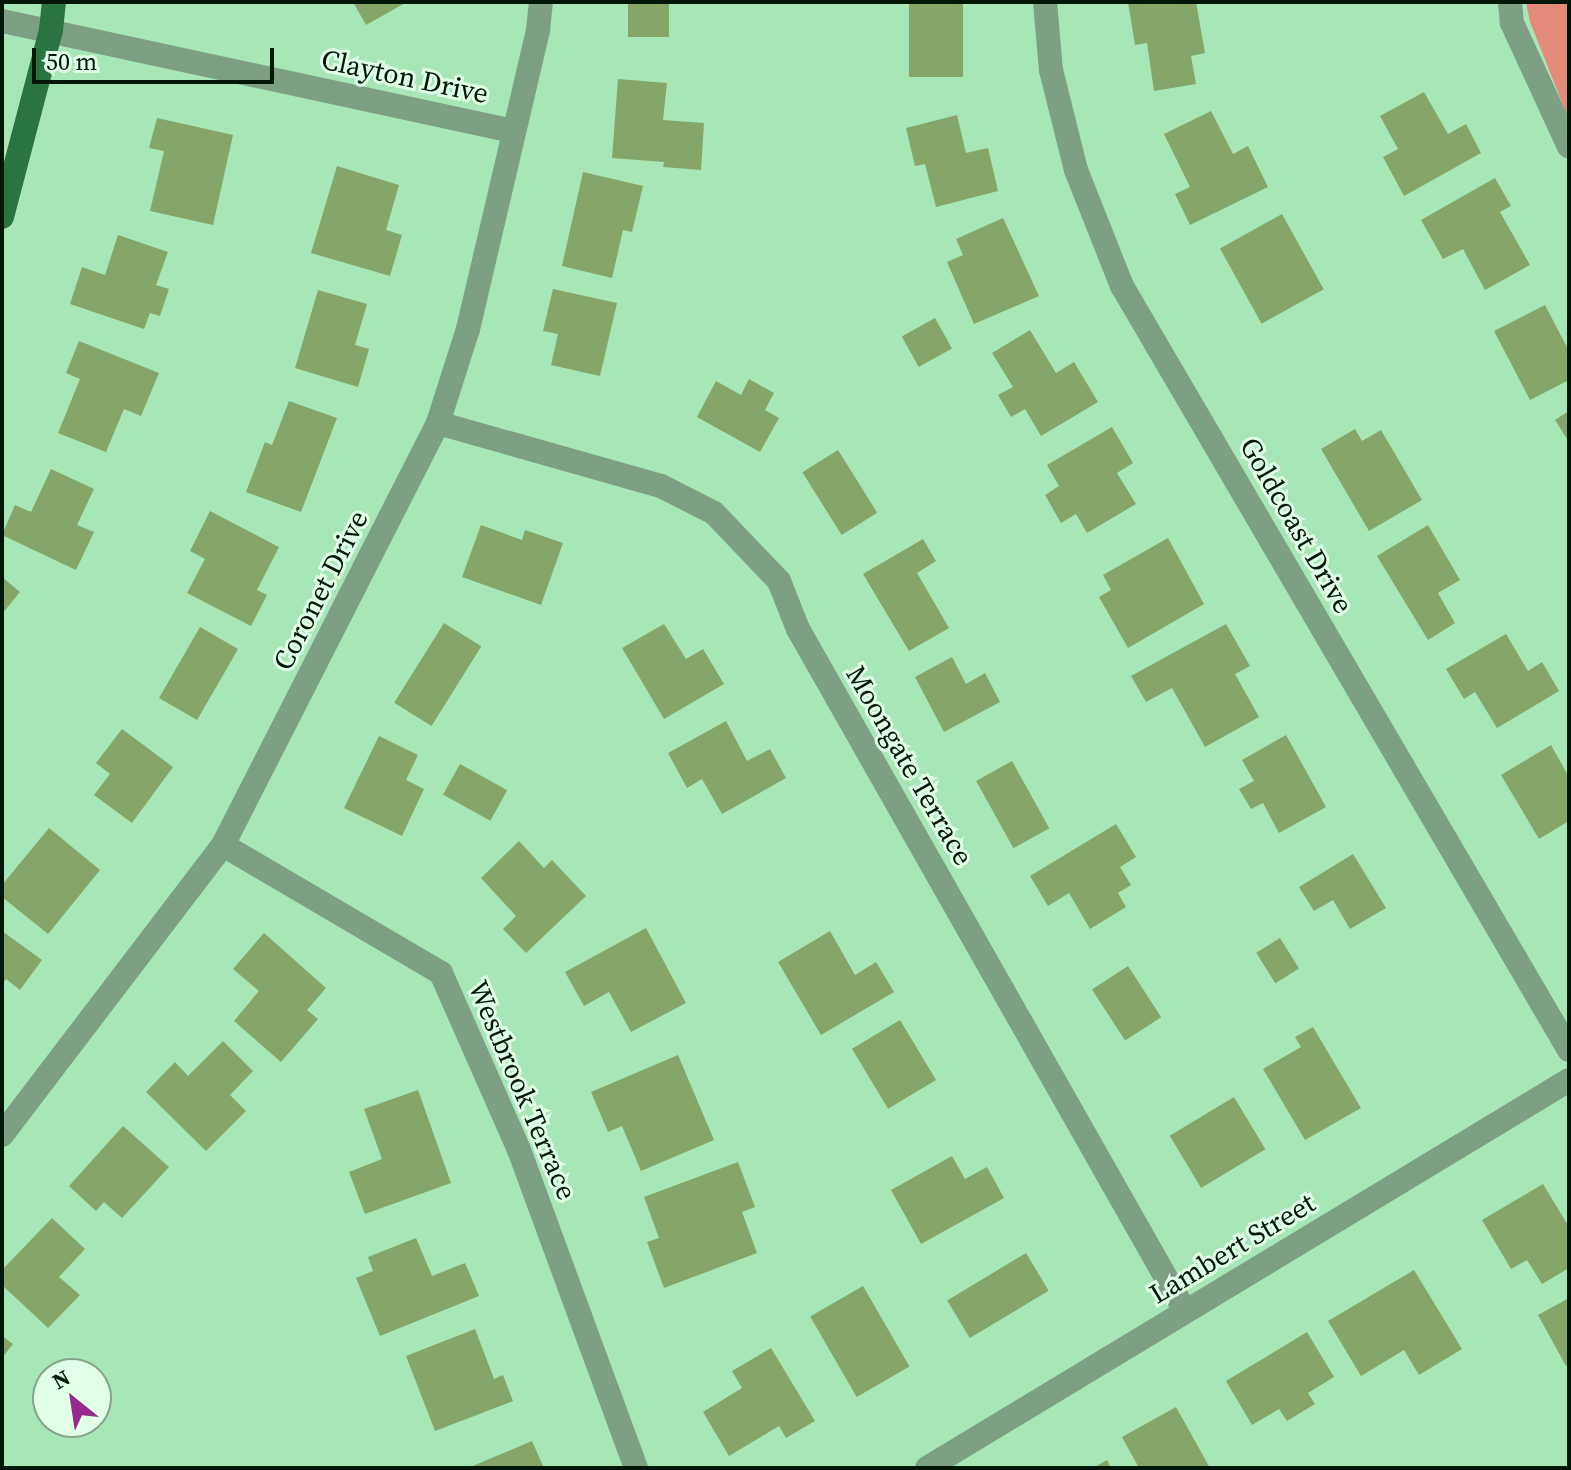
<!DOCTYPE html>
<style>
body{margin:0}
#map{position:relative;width:1571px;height:1470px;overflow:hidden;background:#a7e6b6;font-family:"Source Serif 4",serif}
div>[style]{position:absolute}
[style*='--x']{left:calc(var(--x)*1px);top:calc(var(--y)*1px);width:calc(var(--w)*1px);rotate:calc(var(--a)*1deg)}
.green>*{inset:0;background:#e38a79}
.building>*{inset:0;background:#86a669;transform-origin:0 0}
.minor>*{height:24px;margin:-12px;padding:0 12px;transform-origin:12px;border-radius:12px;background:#7da085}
.major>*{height:24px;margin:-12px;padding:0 12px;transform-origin:12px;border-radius:12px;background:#2a7342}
span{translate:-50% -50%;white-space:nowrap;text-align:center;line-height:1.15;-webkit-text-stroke:6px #e0ffe6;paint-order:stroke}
.street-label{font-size:28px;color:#001606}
.frame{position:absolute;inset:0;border:4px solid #001606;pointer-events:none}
.north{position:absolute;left:32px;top:1358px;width:80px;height:80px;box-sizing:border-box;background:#e0ffe6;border:2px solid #86a28c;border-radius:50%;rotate:330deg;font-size:22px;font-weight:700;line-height:32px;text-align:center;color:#001606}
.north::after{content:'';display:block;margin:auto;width:28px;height:36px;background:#962b8d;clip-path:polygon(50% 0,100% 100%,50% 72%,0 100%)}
.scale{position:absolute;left:32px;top:48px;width:242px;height:36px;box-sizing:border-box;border:4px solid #001606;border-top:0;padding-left:10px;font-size:24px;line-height:28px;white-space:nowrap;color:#001606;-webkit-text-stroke:6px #e0ffe6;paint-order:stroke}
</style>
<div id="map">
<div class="green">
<div style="clip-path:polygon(1526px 2px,1569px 2px,1569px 120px,1530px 22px)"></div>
</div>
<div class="building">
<div style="clip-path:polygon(353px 2px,407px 2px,366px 25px)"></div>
<div style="left:628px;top:2px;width:41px;height:35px"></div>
<div style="left:909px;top:2px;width:54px;height:75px"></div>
<div style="clip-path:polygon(1128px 2px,1196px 2px,1205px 53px,1191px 56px,1196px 84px,1154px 91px,1147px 43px,1135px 45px)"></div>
<div style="clip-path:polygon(618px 79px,667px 83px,663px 120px,704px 123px,701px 170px,663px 167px,664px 162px,612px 158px)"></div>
<div style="clip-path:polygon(1424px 92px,1448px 134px,1466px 124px,1481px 153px,1404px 196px,1383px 157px,1398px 149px,1380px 116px)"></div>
<div style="clip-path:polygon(1211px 111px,1233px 154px,1248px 146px,1268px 187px,1190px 225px,1175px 194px,1190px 187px,1164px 134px)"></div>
<div style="clip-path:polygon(957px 115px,966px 153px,988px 148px,998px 191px,936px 207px,925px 164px,915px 166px,906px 128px)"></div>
<div style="clip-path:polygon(157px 118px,233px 135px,213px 225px,150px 211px,164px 151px,149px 148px)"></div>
<div style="clip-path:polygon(337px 166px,399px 185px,386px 230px,402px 235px,390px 276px,311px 253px)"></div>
<div style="clip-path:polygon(583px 172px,643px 186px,632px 232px,623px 230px,612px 278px,562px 266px)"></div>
<div style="clip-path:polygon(1495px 178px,1511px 206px,1500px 212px,1530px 265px,1485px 290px,1463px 249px,1443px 259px,1421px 220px)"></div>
<div style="left:1282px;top:214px;width:86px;height:71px;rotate:61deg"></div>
<div style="clip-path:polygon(1003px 218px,1039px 296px,974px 324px,947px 262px,963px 255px,956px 239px)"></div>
<div style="clip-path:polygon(118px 235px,168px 252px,156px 285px,169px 289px,160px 316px,150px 313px,144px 329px,70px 304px,82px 267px,105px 275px)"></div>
<div style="clip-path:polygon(553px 289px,617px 303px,600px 376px,551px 365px,558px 334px,543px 331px)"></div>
<div style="clip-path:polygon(318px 290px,367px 304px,355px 345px,369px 349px,358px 387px,295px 368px)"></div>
<div style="clip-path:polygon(1545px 305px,1569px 351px,1569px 380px,1530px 400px,1494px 331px)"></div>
<div style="left:935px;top:318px;width:35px;height:38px;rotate:61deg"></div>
<div style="clip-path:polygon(1030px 330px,1056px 373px,1074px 362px,1098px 402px,1041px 436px,1025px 409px,1011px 417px,998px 395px,1013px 387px,992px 353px)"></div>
<div style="clip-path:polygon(79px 341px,159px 373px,141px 416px,124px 409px,106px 452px,58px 433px,80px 379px,66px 373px)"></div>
<div style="clip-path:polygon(749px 379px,774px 393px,765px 410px,779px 418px,760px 452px,697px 417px,716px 381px,741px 395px)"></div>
<div style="clip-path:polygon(289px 401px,337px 418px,301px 512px,246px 492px,265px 442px,272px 445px)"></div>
<div style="clip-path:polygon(1569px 411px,1569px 442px,1555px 420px)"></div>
<div style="clip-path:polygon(1112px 427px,1133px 463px,1117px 473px,1136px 504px,1087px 533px,1076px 514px,1061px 523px,1045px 495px,1059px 486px,1047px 465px)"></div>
<div style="clip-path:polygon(1355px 429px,1362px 441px,1381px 430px,1422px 500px,1369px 531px,1321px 449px)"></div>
<div style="left:838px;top:450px;width:74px;height:42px;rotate:58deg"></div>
<div style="clip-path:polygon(51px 469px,94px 489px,77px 525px,94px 532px,76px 570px,2px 535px,15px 505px,31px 512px)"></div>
<div style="clip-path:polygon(210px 511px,279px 547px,257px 590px,267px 595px,251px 626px,187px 593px,205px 559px,190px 551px)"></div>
<div style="clip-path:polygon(481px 525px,522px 540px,525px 530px,563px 543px,541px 605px,462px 577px)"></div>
<div style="clip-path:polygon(1428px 525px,1460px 580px,1438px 593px,1455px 623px,1428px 640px,1377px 556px)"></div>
<div style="clip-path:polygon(1168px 538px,1204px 604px,1128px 648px,1099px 597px,1111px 590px,1103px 575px)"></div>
<div style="clip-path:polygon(923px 539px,936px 561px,917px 573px,949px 628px,909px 651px,863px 574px)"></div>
<div style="clip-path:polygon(2px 577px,20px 592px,2px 614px)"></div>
<div style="left:444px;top:623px;width:44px;height:94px;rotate:32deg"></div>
<div style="clip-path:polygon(664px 624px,686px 659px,703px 649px,724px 684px,664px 719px,622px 648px)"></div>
<div style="clip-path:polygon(1226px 624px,1250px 666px,1235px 674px,1259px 717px,1205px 747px,1172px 688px,1146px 702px,1131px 676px)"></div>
<div style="left:200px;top:627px;width:44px;height:82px;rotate:30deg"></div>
<div style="clip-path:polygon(1506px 634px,1528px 671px,1542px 662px,1559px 691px,1497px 728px,1475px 692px,1464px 699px,1446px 669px)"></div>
<div style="clip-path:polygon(952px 657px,966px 684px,985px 673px,1000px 702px,944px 732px,915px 677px)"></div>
<div style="clip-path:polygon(726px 721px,747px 761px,770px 749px,786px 778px,722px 814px,702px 779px,687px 788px,668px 753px)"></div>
<div style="clip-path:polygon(122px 729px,173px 767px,132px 823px,94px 795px,110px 774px,96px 763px)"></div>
<div style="clip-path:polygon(1286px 735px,1326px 807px,1279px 833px,1263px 803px,1251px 809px,1239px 789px,1254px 781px,1242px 760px)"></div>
<div style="clip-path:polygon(379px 736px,418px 755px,406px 780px,424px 789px,402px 836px,344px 808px)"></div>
<div style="clip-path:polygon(1551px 745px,1569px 777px,1569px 821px,1539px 839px,1501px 775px)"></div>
<div style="left:1012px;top:761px;width:77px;height:41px;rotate:61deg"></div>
<div style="left:460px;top:764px;width:54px;height:35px;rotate:29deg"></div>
<div style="clip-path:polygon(1116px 824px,1136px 857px,1120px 867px,1131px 885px,1118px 893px,1126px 907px,1090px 929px,1069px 893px,1048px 906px,1030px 876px)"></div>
<div style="clip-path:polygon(49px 828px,100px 870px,48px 934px,2px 897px,2px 885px)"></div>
<div style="clip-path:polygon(519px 841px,544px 868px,552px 860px,586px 896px,526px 953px,503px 929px,516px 916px,481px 878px)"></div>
<div style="clip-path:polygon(1353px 854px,1386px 908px,1350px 929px,1333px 900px,1314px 911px,1299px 887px)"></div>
<div style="clip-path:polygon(646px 928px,686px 1003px,631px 1032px,609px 992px,584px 1006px,565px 972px)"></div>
<div style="clip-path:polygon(2px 931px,42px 960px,20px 990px,6px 979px,2px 984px)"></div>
<div style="clip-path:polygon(830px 931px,855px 975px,876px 962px,894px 992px,821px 1035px,778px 962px)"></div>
<div style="clip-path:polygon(264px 933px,326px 988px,307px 1010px,318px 1019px,281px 1062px,234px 1021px,259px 991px,233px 969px)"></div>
<div style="left:1280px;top:938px;width:36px;height:28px;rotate:58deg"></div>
<div style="left:1128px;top:966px;width:61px;height:43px;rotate:57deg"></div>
<div style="left:900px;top:1020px;width:70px;height:56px;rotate:59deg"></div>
<div style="clip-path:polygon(1313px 1027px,1361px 1108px,1305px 1140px,1263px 1069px,1301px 1047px,1295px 1037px)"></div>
<div style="clip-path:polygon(223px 1041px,253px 1071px,230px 1095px,246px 1111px,206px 1151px,146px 1092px,175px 1062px,188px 1076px)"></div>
<div style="clip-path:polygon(678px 1055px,714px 1140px,641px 1171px,622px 1126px,608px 1132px,591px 1092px)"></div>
<div style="clip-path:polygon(418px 1090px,451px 1183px,365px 1214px,349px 1172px,382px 1159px,364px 1109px)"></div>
<div style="left:1234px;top:1097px;width:61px;height:75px;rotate:59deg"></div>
<div style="clip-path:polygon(123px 1126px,169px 1167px,122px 1218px,104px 1202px,96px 1211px,69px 1186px)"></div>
<div style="clip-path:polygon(952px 1156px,965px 1179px,987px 1167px,1004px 1198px,921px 1244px,891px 1190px)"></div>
<div style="clip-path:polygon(738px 1162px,755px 1207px,742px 1212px,757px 1253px,664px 1288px,647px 1242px,659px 1238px,644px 1197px)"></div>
<div style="clip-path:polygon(1543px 1184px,1569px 1227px,1569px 1268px,1542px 1284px,1527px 1260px,1511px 1269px,1482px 1220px)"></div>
<div style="clip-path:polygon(52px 1218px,85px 1249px,59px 1277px,80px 1295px,48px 1328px,2px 1285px,2px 1270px)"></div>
<div style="clip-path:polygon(416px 1238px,432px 1276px,465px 1263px,479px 1296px,380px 1336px,356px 1278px,373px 1271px,368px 1257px)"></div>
<div style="left:1026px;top:1253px;width:44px;height:92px;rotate:59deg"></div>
<div style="clip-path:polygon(1414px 1270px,1462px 1349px,1419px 1375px,1404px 1350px,1361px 1376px,1328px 1321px)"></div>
<div style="left:863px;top:1286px;width:93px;height:61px;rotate:60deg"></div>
<div style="clip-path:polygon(1569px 1298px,1569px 1364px,1566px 1366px,1538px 1315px)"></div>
<div style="clip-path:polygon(475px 1329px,494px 1379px,503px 1375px,513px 1401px,435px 1431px,406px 1356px)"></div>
<div style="clip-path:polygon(1307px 1332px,1334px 1377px,1308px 1393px,1315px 1404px,1287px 1421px,1279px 1409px,1252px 1425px,1226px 1381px)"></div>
<div style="clip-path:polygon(2px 1336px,13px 1344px,2px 1358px)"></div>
<div style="clip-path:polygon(771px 1348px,815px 1421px,786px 1438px,779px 1426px,729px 1456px,703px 1412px,742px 1388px,732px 1371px)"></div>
<div style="clip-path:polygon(1176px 1407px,1210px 1468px,1139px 1468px,1122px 1437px)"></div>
<div style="clip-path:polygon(532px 1441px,544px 1468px,468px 1468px)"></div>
<div style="clip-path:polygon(1107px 1460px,1111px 1468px,1093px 1468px)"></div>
</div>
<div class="minor">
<div style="--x:1045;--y:2;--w:68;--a:85"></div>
<div style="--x:1051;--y:70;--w:103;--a:76"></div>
<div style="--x:1076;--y:170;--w:125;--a:68.4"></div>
<div style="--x:1122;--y:286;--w:885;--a:59.67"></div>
<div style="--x:1510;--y:2;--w:21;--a:85"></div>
<div style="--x:1512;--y:23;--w:136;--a:65.3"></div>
<div style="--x:2;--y:21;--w:523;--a:12.15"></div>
<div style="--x:438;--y:423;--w:232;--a:15.8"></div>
<div style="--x:661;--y:486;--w:59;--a:27"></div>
<div style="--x:714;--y:513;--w:94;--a:46.3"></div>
<div style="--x:779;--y:581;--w:52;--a:68.4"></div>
<div style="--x:798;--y:629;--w:784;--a:60.43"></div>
<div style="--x:223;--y:845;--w:253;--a:30.4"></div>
<div style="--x:441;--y:973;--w:193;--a:66.2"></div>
<div style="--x:519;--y:1150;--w:339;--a:69.8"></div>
<div style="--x:2;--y:1135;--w:365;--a:-52.7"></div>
<div style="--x:223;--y:845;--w:474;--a:-63"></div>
<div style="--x:438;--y:423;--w:99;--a:-72.3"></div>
<div style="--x:468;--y:329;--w:307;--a:-76.8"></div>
<div style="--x:538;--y:30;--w:28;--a:-84"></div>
<div style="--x:927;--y:1468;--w:750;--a:-31.15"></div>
</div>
<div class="major">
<div style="--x:2;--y:217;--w:193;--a:-75.3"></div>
<div style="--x:51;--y:30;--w:28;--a:-84"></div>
</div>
<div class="street-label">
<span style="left:405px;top:76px;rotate:12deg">Clayton Drive</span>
<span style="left:1297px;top:525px;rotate:60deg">Goldcoast Drive</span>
<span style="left:320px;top:590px;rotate:-63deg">Coronet Drive</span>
<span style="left:910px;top:765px;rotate:60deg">Moongate Terrace</span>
<span style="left:523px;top:1090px;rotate:67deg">Westbrook Terrace</span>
<span style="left:1232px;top:1248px;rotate:-31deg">Lambert Street</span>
</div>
<div class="frame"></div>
<div class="north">N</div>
<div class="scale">50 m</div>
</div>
